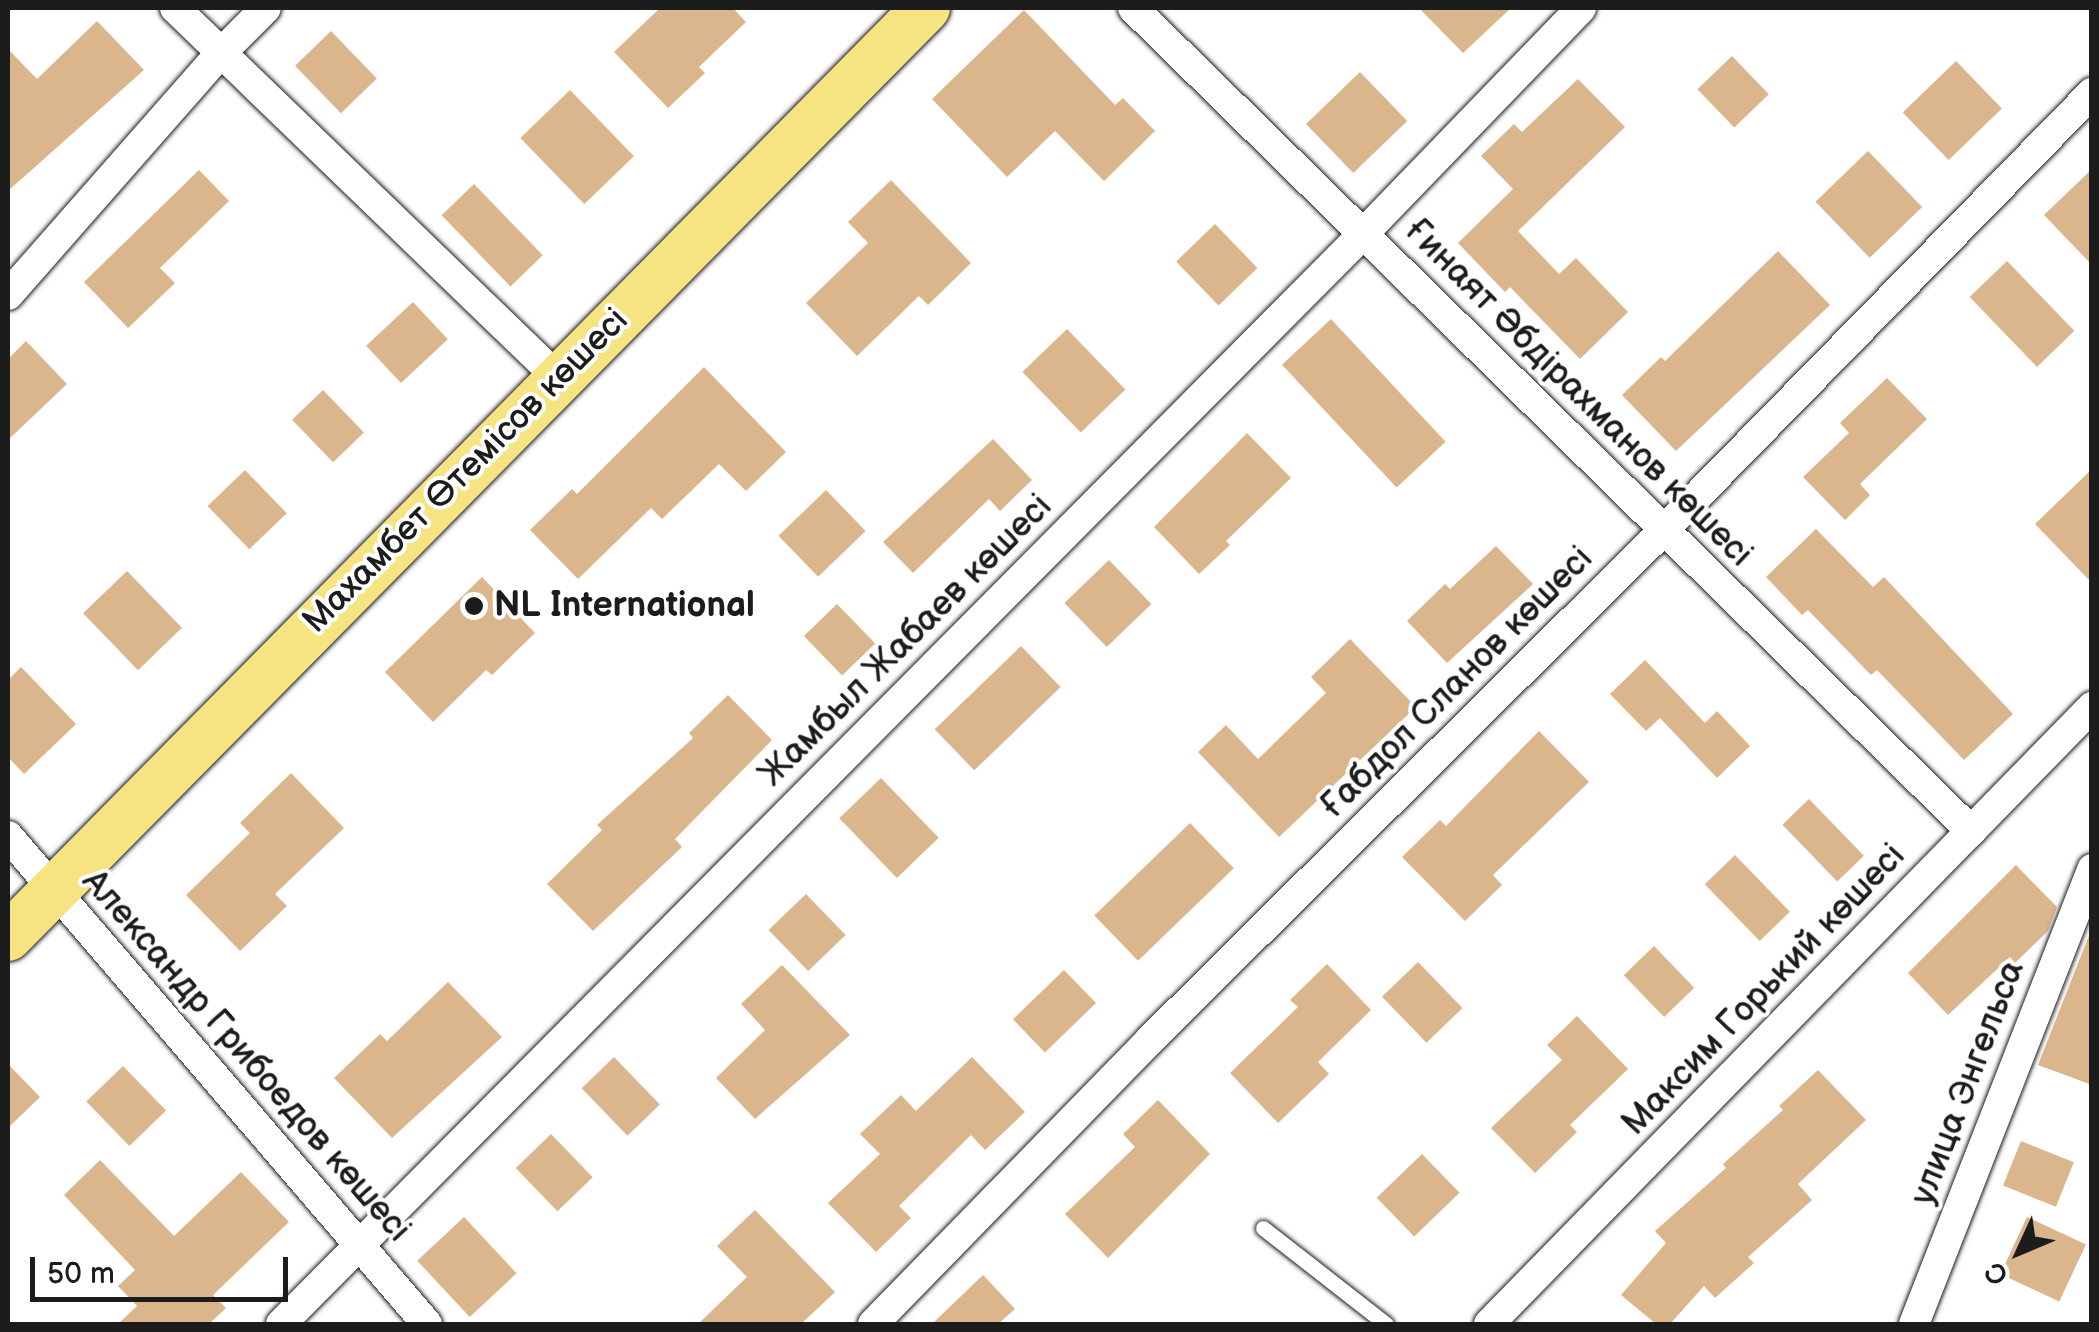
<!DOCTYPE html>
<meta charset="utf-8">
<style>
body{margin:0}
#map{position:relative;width:2099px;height:1332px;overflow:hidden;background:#fff;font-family:"Balsamiq Sans",sans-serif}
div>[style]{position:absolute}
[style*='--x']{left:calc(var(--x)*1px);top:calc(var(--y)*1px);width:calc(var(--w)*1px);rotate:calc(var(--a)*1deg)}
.building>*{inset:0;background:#dbb58c;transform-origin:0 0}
.roads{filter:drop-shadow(0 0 2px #1c1c1c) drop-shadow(0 0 2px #1c1c1c)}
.service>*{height:15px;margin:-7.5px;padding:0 7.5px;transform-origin:7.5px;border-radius:7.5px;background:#fff}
.minor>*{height:30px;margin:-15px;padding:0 15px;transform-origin:15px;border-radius:15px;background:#fff}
.primary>*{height:48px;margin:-24px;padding:0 24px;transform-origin:24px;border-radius:24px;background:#f6e381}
.dots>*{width:28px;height:28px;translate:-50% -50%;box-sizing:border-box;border:5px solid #fff;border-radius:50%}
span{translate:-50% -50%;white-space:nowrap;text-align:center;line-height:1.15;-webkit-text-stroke:8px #fff;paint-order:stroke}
.street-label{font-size:35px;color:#1c1c1c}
.poi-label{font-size:35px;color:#1c1c1c;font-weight:700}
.left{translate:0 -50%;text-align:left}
.frame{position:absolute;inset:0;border:10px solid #1c1c1c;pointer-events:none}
.north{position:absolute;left:1969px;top:1202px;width:100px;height:100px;-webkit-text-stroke:8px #fff;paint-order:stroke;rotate:226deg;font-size:28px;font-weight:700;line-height:40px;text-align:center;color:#1c1c1c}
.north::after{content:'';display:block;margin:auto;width:35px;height:45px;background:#1c1c1c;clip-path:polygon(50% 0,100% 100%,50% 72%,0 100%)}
.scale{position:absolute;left:30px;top:1257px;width:258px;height:45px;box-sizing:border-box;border:5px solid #1c1c1c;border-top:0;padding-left:12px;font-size:30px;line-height:35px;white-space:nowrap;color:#1c1c1c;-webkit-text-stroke:8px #fff;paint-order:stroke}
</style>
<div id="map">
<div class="building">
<div style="clip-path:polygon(660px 8px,733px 8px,746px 22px,699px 67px,705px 73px,668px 108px,614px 52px)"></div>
<div style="clip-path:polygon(1419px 8px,1511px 8px,1463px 53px)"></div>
<div style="clip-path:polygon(1024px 10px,1115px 105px,1123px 98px,1155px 131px,1104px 181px,1055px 131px,1007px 177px,932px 99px)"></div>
<div style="clip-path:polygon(97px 21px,144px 70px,8px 191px,8px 49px,37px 79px)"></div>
<div style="left:331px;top:31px;width:66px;height:50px;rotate:46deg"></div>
<div style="left:1732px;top:56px;width:53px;height:48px;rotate:46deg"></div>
<div style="left:1956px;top:61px;width:66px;height:74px;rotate:46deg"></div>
<div style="left:1360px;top:72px;width:68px;height:75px;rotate:46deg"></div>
<div style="clip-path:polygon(1578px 79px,1625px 127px,1518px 231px,1559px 274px,1576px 258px,1628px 312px,1580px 359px,1510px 287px,1505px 292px,1458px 243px,1513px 189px,1481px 156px,1514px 124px,1522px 132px)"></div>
<div style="left:570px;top:90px;width:92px;height:69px;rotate:46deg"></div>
<div style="left:1868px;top:151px;width:78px;height:73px;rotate:46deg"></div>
<div style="clip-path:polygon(2092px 169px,2092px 265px,2044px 215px)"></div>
<div style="clip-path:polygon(199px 170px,229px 201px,160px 268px,175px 283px,128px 328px,84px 282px)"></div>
<div style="clip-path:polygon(891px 180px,971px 263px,928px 305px,919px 296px,857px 356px,806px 303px,868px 243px,848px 222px)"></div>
<div style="left:474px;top:184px;width:99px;height:45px;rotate:46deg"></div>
<div style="left:1215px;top:224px;width:61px;height:54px;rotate:46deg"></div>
<div style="clip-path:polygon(1778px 251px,1830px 305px,1676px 451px,1622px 395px,1661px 357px,1665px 361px)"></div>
<div style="left:2007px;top:261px;width:97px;height:52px;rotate:46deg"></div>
<div style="left:413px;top:302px;width:51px;height:64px;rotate:47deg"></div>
<div style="left:1331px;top:319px;width:168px;height:67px;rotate:47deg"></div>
<div style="left:1067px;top:329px;width:84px;height:62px;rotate:46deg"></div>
<div style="clip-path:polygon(26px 341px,67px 384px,8px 440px,8px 359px)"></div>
<div style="clip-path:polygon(704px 367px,786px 452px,746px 491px,719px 464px,662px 519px,651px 508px,578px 579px,530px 530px,572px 489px,577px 494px)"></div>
<div style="clip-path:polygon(1887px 378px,1927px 419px,1860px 484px,1870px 495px,1845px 520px,1803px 477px,1849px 433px,1840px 423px)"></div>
<div style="left:323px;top:390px;width:59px;height:43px;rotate:46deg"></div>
<div style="clip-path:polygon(1247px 433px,1291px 478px,1226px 541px,1230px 545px,1199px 574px,1154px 527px)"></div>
<div style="clip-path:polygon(993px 439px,1032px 480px,1000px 511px,989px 499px,913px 573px,883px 542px)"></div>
<div style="clip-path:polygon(2092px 469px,2092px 583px,2035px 524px)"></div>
<div style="left:245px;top:470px;width:60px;height:52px;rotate:46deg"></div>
<div style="left:826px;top:490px;width:57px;height:66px;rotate:46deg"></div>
<div style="clip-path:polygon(1816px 529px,1873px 587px,1884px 577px,2013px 714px,1964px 760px,1877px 670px,1871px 675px,1808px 610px,1802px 615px,1766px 577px)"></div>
<div style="clip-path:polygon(1496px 546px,1533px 584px,1447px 663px,1407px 621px,1445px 584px,1450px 589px)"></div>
<div style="left:1109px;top:560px;width:61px;height:62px;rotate:46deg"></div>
<div style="left:127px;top:571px;width:79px;height:61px;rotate:46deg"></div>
<div style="clip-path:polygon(482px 577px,535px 633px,492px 675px,486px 670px,433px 722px,385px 672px)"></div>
<div style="left:837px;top:604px;width:55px;height:46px;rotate:46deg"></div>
<div style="clip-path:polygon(1350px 639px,1416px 707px,1279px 837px,1198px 752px,1226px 725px,1258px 759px,1326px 693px,1311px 677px)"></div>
<div style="left:1021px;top:646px;width:57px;height:120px;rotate:46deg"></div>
<div style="clip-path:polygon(1645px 660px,1705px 723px,1717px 711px,1750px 746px,1717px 778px,1660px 718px,1646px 731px,1610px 694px)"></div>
<div style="clip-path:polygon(21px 667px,76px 724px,24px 774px,8px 757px,8px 680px)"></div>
<div style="clip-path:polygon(728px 695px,772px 740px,675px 839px,682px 847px,593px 931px,547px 884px,602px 830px,597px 825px,693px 738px,689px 733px)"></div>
<div style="clip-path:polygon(1539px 731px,1589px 782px,1493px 875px,1502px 885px,1465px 921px,1402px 857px,1440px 820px,1446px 826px)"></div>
<div style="clip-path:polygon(291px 773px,344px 828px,275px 894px,287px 906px,240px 951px,186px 895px,250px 833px,240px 823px)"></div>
<div style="left:881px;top:778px;width:83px;height:58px;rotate:46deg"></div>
<div style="left:1809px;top:799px;width:79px;height:37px;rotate:46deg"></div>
<div style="left:1190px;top:823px;width:63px;height:133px;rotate:46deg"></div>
<div style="left:1735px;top:855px;width:79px;height:42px;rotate:46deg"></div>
<div style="clip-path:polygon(2016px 865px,2057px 907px,2048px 931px,2015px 963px,2010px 957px,1948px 1015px,1908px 973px)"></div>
<div style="left:806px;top:894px;width:57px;height:52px;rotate:46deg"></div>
<div style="clip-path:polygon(2092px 928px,2092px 1085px,2038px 1065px)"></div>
<div style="left:1654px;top:946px;width:58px;height:42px;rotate:46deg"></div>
<div style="left:1418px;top:962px;width:64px;height:50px;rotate:46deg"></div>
<div style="clip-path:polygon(1327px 964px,1371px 1010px,1318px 1062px,1329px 1074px,1278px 1123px,1230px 1073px,1298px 1007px,1290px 1000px)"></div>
<div style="clip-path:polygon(782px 965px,850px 1035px,755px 1119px,716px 1078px,765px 1030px,741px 1004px)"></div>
<div style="left:1064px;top:970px;width:46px;height:71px;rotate:46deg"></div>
<div style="clip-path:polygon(448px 982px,502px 1037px,392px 1138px,334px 1078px,380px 1034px,387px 1041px)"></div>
<div style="clip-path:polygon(1577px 1016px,1628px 1069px,1570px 1125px,1577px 1132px,1535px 1173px,1491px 1128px,1562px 1060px,1547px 1045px)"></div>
<div style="left:614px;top:1057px;width:66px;height:45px;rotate:46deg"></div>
<div style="clip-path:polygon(972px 1057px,1025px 1112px,985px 1150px,971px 1135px,899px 1206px,911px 1218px,876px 1252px,828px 1203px,880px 1154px,860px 1134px,901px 1095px,916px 1111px)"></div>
<div style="clip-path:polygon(8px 1064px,40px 1097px,8px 1128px)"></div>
<div style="left:123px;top:1066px;width:62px;height:51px;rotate:46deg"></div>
<div style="clip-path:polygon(1818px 1070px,1866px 1120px,1798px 1184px,1812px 1200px,1748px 1257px,1754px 1263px,1715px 1298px,1704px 1286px,1670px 1324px,1656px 1324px,1621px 1295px,1666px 1243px,1655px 1231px,1726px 1168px,1723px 1164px,1783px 1110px,1779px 1106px)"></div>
<div style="clip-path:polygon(1158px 1100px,1210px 1154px,1108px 1258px,1065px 1214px,1135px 1147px,1123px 1134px)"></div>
<div style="left:551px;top:1134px;width:60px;height:49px;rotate:46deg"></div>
<div style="left:2021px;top:1141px;width:57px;height:48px;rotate:22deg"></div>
<div style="left:1422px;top:1154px;width:54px;height:63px;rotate:46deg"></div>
<div style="clip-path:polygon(100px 1160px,174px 1236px,241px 1172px,289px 1222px,213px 1295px,226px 1308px,209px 1324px,118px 1324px,137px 1306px,118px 1286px,135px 1270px,64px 1195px)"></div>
<div style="clip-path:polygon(755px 1210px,835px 1292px,801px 1324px,698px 1324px,747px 1277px,717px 1246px)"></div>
<div style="left:464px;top:1217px;width:77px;height:64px;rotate:47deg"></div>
<div style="left:2027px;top:1217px;width:65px;height:63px;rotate:25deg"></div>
<div style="clip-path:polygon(983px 1275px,1015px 1309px,998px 1324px,932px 1324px)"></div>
</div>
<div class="roads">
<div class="service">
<div style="--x:1263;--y:1228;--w:156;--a:38"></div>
</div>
<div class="minor">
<div style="--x:175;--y:8;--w:533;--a:44.01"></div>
<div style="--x:1133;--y:8;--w:1175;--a:44.48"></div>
<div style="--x:8;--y:295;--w:320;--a:-48.7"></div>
<div style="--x:219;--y:55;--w:66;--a:-45"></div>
<div style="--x:8;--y:836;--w:643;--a:49.35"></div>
<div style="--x:281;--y:1324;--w:1536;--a:-45.21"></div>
<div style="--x:1363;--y:234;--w:314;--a:-46"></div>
<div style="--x:873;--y:1324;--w:397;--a:-45.7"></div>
<div style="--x:1150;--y:1040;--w:724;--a:-44.78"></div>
<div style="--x:1664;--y:530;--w:612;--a:-45.6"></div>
<div style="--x:1489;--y:1324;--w:863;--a:-45.66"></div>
<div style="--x:1914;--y:1324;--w:489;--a:-68.6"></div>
</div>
<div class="primary">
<div style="--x:8;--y:937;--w:1306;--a:-45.34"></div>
</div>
</div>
<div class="dots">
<div style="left:474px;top:606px;background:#1c1c1c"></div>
</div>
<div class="street-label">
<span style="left:1578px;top:393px;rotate:45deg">Ғинаят Әбдірахманов көшесі</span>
<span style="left:466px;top:471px;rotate:-45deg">Махамбет Өтемісов көшесі</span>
<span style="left:906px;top:641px;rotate:-45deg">Жамбыл Жабаев көшесі</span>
<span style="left:1457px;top:683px;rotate:-45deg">Ғабдол Сланов көшесі</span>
<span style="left:1764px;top:990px;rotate:-46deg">Максим Горький көшесі</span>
<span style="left:246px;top:1056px;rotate:49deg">Александр Грибоедов көшесі</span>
<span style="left:1968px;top:1083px;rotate:-69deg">улица Энгельса</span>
</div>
<div class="poi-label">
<span class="left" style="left:494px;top:606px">NL International</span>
</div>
<div class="frame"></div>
<div class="north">С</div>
<div class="scale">50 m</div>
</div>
